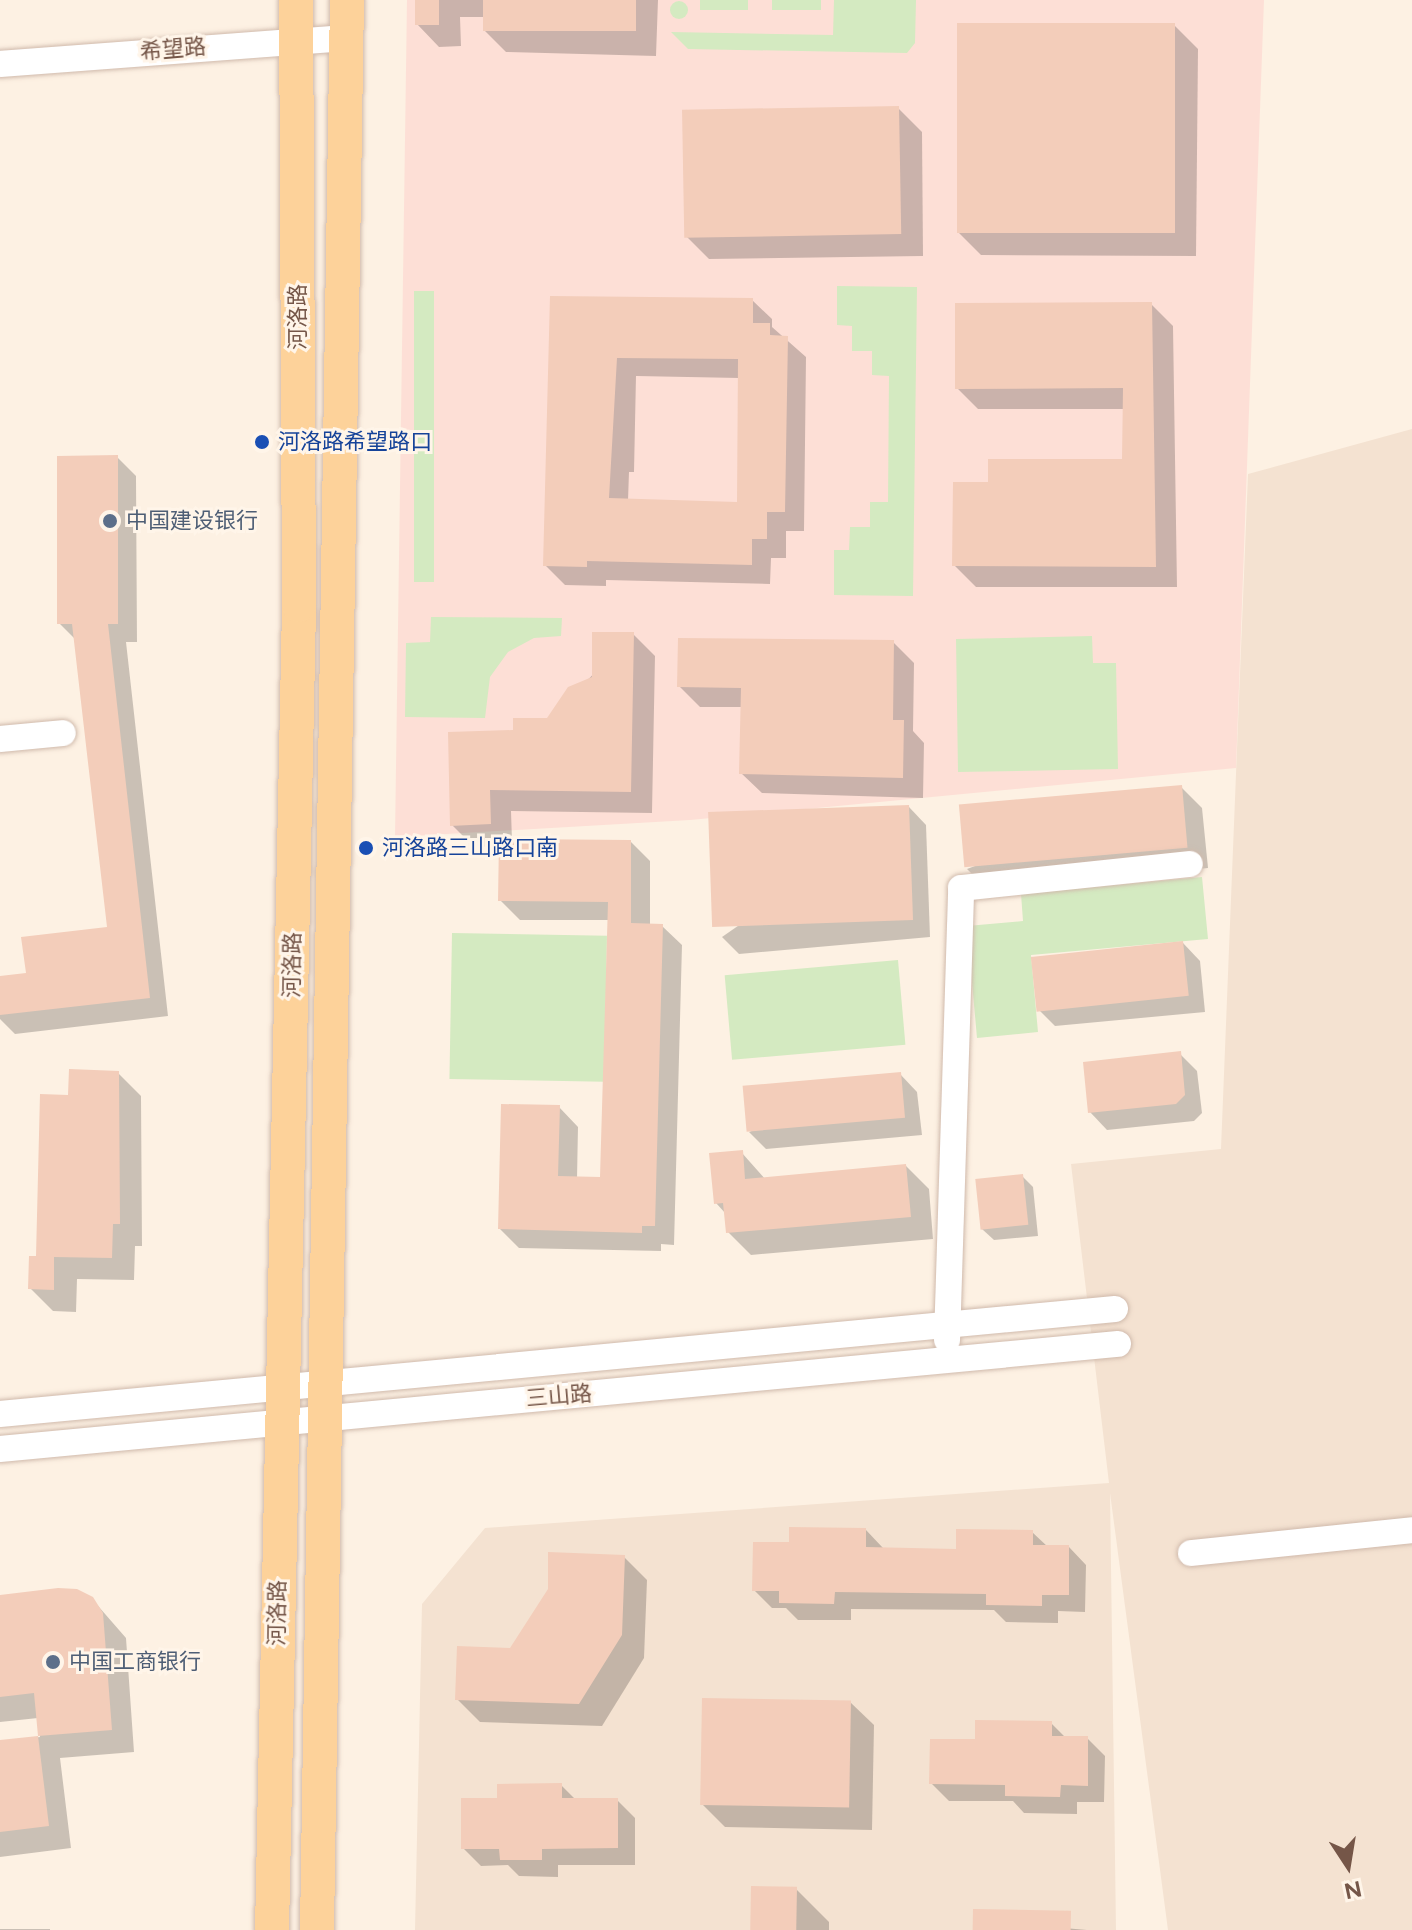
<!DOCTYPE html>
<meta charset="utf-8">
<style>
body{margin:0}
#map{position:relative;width:1412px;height:1930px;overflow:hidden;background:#fdf1e3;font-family:Figtree,"Noto Sans SC",sans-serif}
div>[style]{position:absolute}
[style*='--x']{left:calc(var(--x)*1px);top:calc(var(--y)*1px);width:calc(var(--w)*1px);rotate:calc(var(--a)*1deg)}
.residential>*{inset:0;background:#f4e2d1}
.commercial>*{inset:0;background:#fddfd6}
.green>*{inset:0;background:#d4eac1;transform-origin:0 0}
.round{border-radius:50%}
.shadow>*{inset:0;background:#0003;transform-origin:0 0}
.building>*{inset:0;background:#f3cdba;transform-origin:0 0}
.roads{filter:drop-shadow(0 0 2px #d0baac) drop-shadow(0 0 2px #d0baac)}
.minor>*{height:26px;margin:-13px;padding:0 13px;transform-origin:13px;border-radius:13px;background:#fff}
.major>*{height:34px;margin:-17px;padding:0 17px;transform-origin:17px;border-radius:17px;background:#fdd29a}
.dots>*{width:22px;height:22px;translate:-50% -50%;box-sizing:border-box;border:4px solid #fff5e9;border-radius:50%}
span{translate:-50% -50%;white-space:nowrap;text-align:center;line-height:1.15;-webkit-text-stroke:6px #fff5e9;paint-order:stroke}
.street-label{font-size:22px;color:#755648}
.transit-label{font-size:22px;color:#164399}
.left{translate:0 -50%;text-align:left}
.service-label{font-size:22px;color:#4e5e75}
.north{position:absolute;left:1308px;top:1826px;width:80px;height:80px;-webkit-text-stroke:6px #fff5e9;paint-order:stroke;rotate:168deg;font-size:22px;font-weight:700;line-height:32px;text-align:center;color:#755648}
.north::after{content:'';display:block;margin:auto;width:28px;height:36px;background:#755648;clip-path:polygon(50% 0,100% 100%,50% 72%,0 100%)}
</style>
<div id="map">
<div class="residential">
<div style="clip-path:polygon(1412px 429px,1412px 1930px,1168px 1930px,1110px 1493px,1116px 1930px,415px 1930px,422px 1604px,485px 1528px,1109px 1483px,1071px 1164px,1221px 1149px,1248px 474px)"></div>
</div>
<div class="commercial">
<div style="clip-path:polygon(407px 0,1264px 0,1236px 768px,690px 820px,395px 837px)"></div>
</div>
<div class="green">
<div style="left:700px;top:0;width:48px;height:10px"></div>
<div style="left:772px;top:0;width:49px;height:10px"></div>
<div style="clip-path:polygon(834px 0,916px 0,915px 43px,907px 53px,688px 49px,671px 32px,833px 35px)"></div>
<div class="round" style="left:670px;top:1px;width:18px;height:18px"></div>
<div style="clip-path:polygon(837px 286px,917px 287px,913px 596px,834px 595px,834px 550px,849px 550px,850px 527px,870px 527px,870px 502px,888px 502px,889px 376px,872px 375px,872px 351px,852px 351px,852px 326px,837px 325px)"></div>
<div style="left:414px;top:291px;width:20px;height:291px"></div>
<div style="clip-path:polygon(431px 617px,562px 618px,561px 636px,534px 638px,508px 652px,490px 677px,485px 718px,405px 717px,406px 643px,430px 642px)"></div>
<div style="clip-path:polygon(1092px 636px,1093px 663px,1116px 663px,1118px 769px,958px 772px,956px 639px)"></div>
<div style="clip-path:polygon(1202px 877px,1208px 939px,1031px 955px,1038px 1032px,977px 1038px,967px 926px,1023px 921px,1021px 894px)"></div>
<div style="left:452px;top:933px;width:155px;height:146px;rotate:1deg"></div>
<div style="left:898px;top:960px;width:85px;height:174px;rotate:85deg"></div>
</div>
<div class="shadow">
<div style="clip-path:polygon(417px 0,658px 0,656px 56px,506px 52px,484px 30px,484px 17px,460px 17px,461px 46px,439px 47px,417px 24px)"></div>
<div style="clip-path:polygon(1175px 26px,1198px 49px,1196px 256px,981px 255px,958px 232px)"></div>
<div style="clip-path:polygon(898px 108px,922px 132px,923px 256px,709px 259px,686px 236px)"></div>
<div style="clip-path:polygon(evenodd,552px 298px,752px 300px,772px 319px,772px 327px,806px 357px,804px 531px,786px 531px,786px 558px,771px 558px,770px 584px,606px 580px,606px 586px,565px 585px,545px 565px,552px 298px,636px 376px,739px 378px,739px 504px,628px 501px,629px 472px,634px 472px,636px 376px)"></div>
<div style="clip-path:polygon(1151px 304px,1173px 326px,1177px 587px,976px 587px,954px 565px,990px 484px,1124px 461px,1125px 409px,978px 409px,957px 388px)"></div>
<div style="clip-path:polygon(117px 457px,136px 476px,137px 642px,126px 642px,168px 1016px,15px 1034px,0 1019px,0 978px,28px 974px,109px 929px,76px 640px,59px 623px)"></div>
<div style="clip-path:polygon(633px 634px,655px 656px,652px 813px,511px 811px,512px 841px,631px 842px,650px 861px,650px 926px,662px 926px,682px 945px,674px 1245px,661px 1244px,661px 1251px,519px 1248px,500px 1229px,559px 1107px,578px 1127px,577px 1179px,602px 1179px,610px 920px,520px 920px,500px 900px,500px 846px,474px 847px,452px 825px,515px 732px,548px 720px)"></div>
<div style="clip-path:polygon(893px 642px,914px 663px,913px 731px,924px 743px,923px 798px,762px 793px,741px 773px,743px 707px,700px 707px,679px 686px)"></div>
<div style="clip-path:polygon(1181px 787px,1202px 808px,1208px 868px,987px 889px,967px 869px)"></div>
<div style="clip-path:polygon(909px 807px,926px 825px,930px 937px,739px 954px,722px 937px)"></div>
<div style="clip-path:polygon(1183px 943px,1200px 961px,1205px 1012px,1055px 1026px,1038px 1009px)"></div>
<div style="clip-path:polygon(1180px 1054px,1197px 1071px,1202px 1113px,1194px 1121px,1107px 1130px,1090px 1112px)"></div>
<div style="clip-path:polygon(118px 1073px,141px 1096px,142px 1246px,135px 1246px,134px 1280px,77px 1279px,76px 1312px,53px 1311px,30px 1288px,70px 1097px)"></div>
<div style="clip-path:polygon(900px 1074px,917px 1092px,922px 1135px,766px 1149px,749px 1132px)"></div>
<div style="clip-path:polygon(742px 1153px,765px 1179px,906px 1166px,929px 1189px,933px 1239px,751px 1255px,728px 1232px,726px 1214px,716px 1203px)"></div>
<div style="clip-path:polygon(1022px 1176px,1033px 1187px,1038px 1236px,994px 1240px,982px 1229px)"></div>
<div style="clip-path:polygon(866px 1530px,883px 1548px,958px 1551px,1032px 1532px,1048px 1547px,1069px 1547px,1086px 1565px,1085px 1612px,1058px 1611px,1058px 1623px,1006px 1622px,994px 1610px,851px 1609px,851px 1620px,798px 1620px,786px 1608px,772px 1608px,754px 1590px,791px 1544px)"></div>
<div style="clip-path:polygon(624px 1557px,647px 1580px,644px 1658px,602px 1726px,480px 1722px,457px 1699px)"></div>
<div style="clip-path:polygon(0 1597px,92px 1599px,126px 1638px,134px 1752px,60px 1758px,71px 1848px,0 1857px,0 1742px,40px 1737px,38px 1718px,0 1722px)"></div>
<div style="clip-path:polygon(850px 1702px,874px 1725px,872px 1830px,725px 1827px,702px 1804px)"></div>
<div style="clip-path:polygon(1051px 1723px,1066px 1738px,1087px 1738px,1105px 1756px,1104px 1802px,1077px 1802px,1077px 1814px,1024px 1813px,1013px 1801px,949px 1801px,931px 1783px,977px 1741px)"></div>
<div style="clip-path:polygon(561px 1785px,576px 1800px,617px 1800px,635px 1818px,635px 1865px,558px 1865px,558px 1877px,519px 1876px,508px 1865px,481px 1866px,463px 1848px,499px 1800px)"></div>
<div style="clip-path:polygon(796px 1889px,829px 1922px,829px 1930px,753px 1930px)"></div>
<div style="clip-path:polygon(1064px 1928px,1087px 1930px,975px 1930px)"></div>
<div style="left:0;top:1929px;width:50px;height:1px"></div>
</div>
<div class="building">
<div style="left:415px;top:0;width:24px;height:25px"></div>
<div style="left:483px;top:0;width:153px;height:31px"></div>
<div style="left:957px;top:23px;width:218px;height:210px"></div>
<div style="left:899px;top:106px;width:128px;height:217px;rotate:89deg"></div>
<div style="clip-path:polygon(evenodd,550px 296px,753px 298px,753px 323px,770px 323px,770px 335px,788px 336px,785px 512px,767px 512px,767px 539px,752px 539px,752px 565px,587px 561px,587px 567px,543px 566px,550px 296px,617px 358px,738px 359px,737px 502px,609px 498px,617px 358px)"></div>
<div style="clip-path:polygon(1152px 302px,1156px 567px,952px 566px,953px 482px,988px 482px,988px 459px,1122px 459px,1123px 388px,955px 389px,955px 303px)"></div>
<div style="clip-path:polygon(118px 455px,118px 624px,108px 624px,150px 998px,0 1015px,0 976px,26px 973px,21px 937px,107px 927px,72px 624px,57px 624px,57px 456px)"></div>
<div style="clip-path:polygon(592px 632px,634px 632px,631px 792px,490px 790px,491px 824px,450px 826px,448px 732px,513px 730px,513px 718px,547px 718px,568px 687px,592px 677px)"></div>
<div style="clip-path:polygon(678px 638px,894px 640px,893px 720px,904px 720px,903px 778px,739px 774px,741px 688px,677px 687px)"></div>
<div style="left:1182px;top:785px;width:63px;height:224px;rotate:85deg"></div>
<div style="left:909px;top:805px;width:115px;height:201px;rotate:88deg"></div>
<div style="clip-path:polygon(499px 839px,631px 840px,631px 923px,663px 924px,655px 1226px,642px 1226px,642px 1233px,498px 1229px,501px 1104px,560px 1105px,558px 1176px,600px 1177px,608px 902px,498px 901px)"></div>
<div style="left:1183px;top:941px;width:55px;height:153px;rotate:84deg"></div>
<div style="clip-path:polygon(1181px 1051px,1185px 1095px,1176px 1104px,1088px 1113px,1083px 1062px)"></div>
<div style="clip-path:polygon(69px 1069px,119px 1071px,120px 1224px,113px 1224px,112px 1258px,54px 1257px,54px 1290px,28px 1289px,29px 1256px,36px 1256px,40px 1094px,68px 1095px)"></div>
<div style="left:901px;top:1072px;width:46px;height:159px;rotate:85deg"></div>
<div style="clip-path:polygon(743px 1150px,745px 1179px,906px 1164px,911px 1217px,726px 1233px,723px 1203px,714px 1204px,709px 1153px)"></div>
<div style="left:1023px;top:1174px;width:51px;height:48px;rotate:84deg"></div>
<div style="clip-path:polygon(789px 1527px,866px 1528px,866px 1547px,956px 1549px,956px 1529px,1033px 1530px,1033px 1545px,1069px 1545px,1069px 1595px,1042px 1595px,1042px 1606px,986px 1605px,986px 1594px,911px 1593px,835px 1592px,834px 1604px,779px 1603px,779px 1591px,752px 1591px,753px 1542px,789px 1542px)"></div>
<div style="clip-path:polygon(548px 1552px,625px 1555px,622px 1635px,579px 1704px,455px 1700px,457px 1646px,510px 1648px,548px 1589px)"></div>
<div style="clip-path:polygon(58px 1588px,77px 1589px,93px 1597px,103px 1613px,112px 1730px,38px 1736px,34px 1693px,0 1697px,0 1595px)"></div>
<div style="left:702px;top:1698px;width:149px;height:107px;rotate:1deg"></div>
<div style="clip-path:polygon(975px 1720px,1052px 1721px,1052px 1736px,1088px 1736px,1088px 1786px,1061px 1785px,1060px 1797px,1005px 1796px,1005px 1785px,929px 1784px,930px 1739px,975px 1739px)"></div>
<div style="clip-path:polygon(38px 1736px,49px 1826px,0 1832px,0 1740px)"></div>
<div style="clip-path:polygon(562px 1783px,562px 1798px,618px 1798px,618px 1848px,542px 1849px,542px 1860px,500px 1860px,499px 1849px,461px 1849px,461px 1798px,497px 1798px,497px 1784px)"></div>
<div style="left:751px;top:1886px;width:46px;height:44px;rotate:1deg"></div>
<div style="left:973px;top:1909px;width:98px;height:21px;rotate:1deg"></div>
</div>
<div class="roads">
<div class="minor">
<div style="--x:0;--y:64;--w:347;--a:-4.3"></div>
<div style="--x:0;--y:739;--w:63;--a:-5.4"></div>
<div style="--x:947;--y:1340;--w:452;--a:-88.2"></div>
<div style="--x:961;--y:888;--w:230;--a:-6"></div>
<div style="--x:0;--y:1414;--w:1120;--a:-5.38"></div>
<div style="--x:0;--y:1449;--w:1123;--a:-5.37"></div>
<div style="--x:1191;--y:1553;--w:222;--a:-5.9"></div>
</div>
<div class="major">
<div style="--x:272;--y:1930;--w:1325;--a:-88.83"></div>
<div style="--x:299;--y:605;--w:605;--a:-90.28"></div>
<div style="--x:317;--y:1930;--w:1930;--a:-89.11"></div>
</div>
</div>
<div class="dots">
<div style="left:262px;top:442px;background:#1a4fb4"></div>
<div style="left:110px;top:521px;background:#5c6f8a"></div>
<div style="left:366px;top:848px;background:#1a4fb4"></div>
<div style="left:53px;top:1662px;background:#5c6f8a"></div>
</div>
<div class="street-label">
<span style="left:173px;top:49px;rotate:-5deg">希望路</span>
<span style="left:298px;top:317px;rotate:-90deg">河洛路</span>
<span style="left:292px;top:965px;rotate:-89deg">河洛路</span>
<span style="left:559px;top:1396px;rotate:-5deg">三山路</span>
<span style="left:277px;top:1613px;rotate:-89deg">河洛路</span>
</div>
<div class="transit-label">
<span class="left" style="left:278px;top:442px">河洛路希望路口</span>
<span class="left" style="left:382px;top:848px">河洛路三山路口南</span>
</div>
<div class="service-label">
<span class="left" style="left:126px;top:521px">中国建设银行</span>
<span class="left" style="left:69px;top:1662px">中国工商银行</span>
</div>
<div class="north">N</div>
</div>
